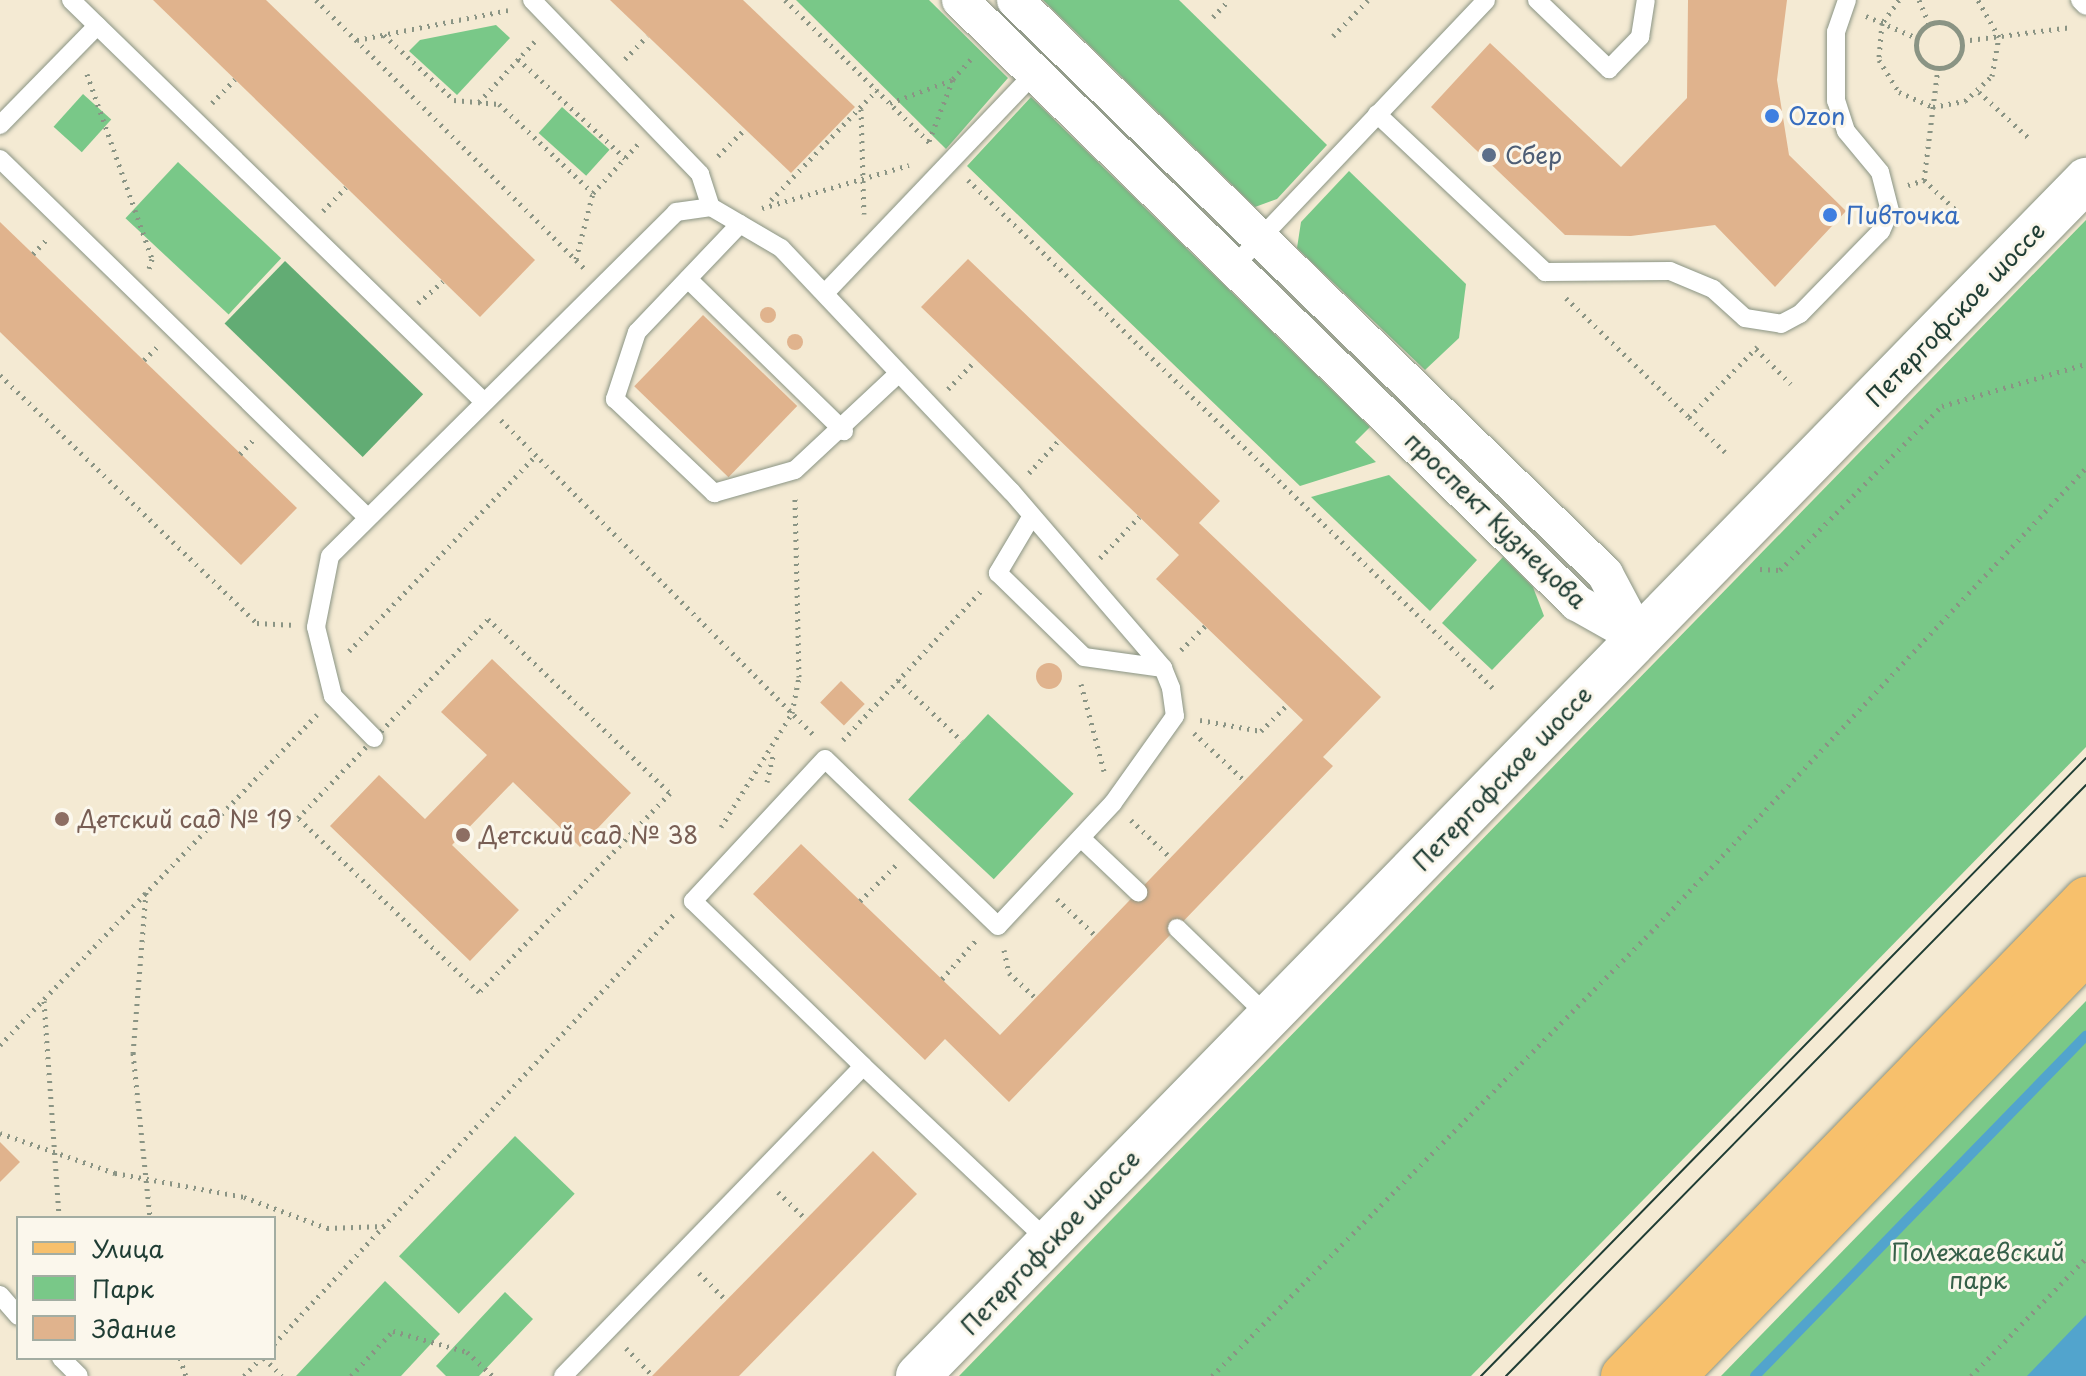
<!DOCTYPE html>
<meta charset="utf-8">
<style>
body{margin:0}
#map{position:relative;width:2086px;height:1376px;overflow:hidden;background:#f4ead3;font-family:"Playpen Sans",sans-serif}
div>[style]{position:absolute}
[style*='--x']{left:calc(var(--x)*1px);top:calc(var(--y)*1px);width:calc(var(--w)*1px);rotate:calc(var(--a)*1deg)}
.green>*{inset:0;background:#79c888;transform-origin:0 0}
.forest>*{inset:0;background:#62ac74;transform-origin:0 0}
.water>*{inset:0;background:#52a4cd}
.stream>*{height:10px;margin:-5px;padding:0 5px;transform-origin:5px;border-radius:5px;background:#52a4cd}
.building>*{inset:0;background:#e0b38d;transform-origin:0 0}
.round{border-radius:50%}
.path>*{height:5px;margin-top:-2.5px;transform-origin:0;background:repeating-linear-gradient(90deg,#8a9484 0 2px,transparent 0 8px)}
.path>.ring{margin:-2.5px;padding:0;box-sizing:content-box;background:none;border:5px solid #8a9484;border-radius:50%}
.roads{filter:drop-shadow(0 0 2px #8a9484) drop-shadow(0 0 2px #8a9484)}
.service>*{height:18px;margin:-9px;padding:0 9px;transform-origin:9px;border-radius:9px;background:#fff}
.minor>*{height:36px;margin:-18px;padding:0 18px;transform-origin:18px;border-radius:18px;background:#fff}
.tertiary>*{height:44px;margin:-22px;padding:0 22px;transform-origin:22px;border-radius:22px;background:#fff}
.primary>*{height:44px;margin:-22px;padding:0 22px;transform-origin:22px;border-radius:22px;background:#f7c06c}
.tram>*{height:2px;margin:-1px;padding:0 1px;transform-origin:1px;border-radius:1px;background:#1f3d34}
.dots>*{width:22px;height:22px;translate:-50% -50%;box-sizing:border-box;border:4px solid #fbf7ec;border-radius:50%}
span{translate:-50% -50%;white-space:nowrap;text-align:center;line-height:1.15;-webkit-text-stroke:6px #fbf7ec;paint-order:stroke}
.shop-label{font-size:24px;color:#366cbe}
.left{translate:0 -50%;text-align:left}
.service-label{font-size:24px;color:#4e5e75}
.street-label{font-size:24px;color:#1f3d34}
.education-label{font-size:24px;color:#785e54}
.park-label{font-size:24px;color:#366049}
.legend{position:absolute;left:16px;top:1216px;width:260px;height:144px;box-sizing:border-box;background:#fbf7ec;border:2px solid #a3ada2;margin:0;padding:10px 14px;list-style:none;font-size:24px;color:#1f3d34}
.legend li{display:flex;align-items:center;gap:16px;height:40px}
.legend b{width:40px;border:2px solid #a3ada2}
</style>
<div id="map">
<div class="green">
<div style="clip-path:polygon(796px 0,929px 0,1008px 78px,946px 149px)"></div>
<div style="clip-path:polygon(1043px 0,1179px 0,1327px 145px,1277px 199px,1255px 207px)"></div>
<div style="clip-path:polygon(496px 25px,510px 38px,457px 95px,409px 51px,420px 40px)"></div>
<div style="left:83px;top:94px;width:38px;height:44px;rotate:42deg"></div>
<div style="clip-path:polygon(1031px 97px,1370px 427px,1355px 442px,1376px 462px,1300px 486px,967px 166px)"></div>
<div style="left:562px;top:107px;width:64px;height:35px;rotate:42deg"></div>
<div style="left:178px;top:162px;width:141px;height:77px;rotate:43deg"></div>
<div style="clip-path:polygon(1349px 171px,1466px 284px,1459px 338px,1425px 370px,1297px 248px,1301px 222px)"></div>
<div style="clip-path:polygon(2086px 220px,2086px 747px,1471px 1376px,959px 1376px)"></div>
<div style="clip-path:polygon(1389px 475px,1477px 560px,1430px 611px,1311px 497px)"></div>
<div style="clip-path:polygon(1503px 557px,1533px 587px,1544px 616px,1492px 670px,1442px 623px)"></div>
<div style="left:988px;top:714px;width:117px;height:117px;rotate:43deg"></div>
<div style="clip-path:polygon(2086px 1001px,2086px 1376px,1721px 1376px)"></div>
<div style="left:515px;top:1136px;width:83px;height:167px;rotate:44deg"></div>
<div style="clip-path:polygon(385px 1281px,440px 1334px,401px 1376px,296px 1376px)"></div>
<div style="clip-path:polygon(505px 1292px,533px 1319px,479px 1376px,446px 1376px,436px 1366px)"></div>
</div>
<div class="forest">
<div style="left:285px;top:261px;width:192px;height:87px;rotate:44deg"></div>
</div>
<div class="water">
<div style="clip-path:polygon(2086px 1315px,2086px 1376px,2027px 1376px)"></div>
</div>
<div class="stream">
<div style="--x:1755;--y:1376;--w:475;--a:-45.8"></div>
</div>
<div class="building">
<div style="clip-path:polygon(153px 0,266px 0,535px 260px,480px 317px)"></div>
<div style="clip-path:polygon(610px 0,743px 0,855px 107px,791px 173px)"></div>
<div style="clip-path:polygon(1688px 0,1787px 0,1777px 80px,1789px 155px,1846px 211px,1775px 287px,1715px 225px,1631px 236px,1565px 235px,1431px 107px,1490px 43px,1621px 167px,1687px 98px)"></div>
<div style="clip-path:polygon(0 222px,297px 508px,241px 565px,0 332px)"></div>
<div style="clip-path:polygon(968px 259px,1220px 501px,1199px 523px,1381px 697px,1323px 757px,1333px 766px,1009px 1102px,945px 1039px,925px 1060px,753px 894px,801px 844px,1000px 1035px,1303px 720px,1156px 579px,1179px 555px,921px 307px)"></div>
<div class="round" style="left:760px;top:307px;width:16px;height:16px"></div>
<div style="left:703px;top:315px;width:131px;height:99px;rotate:44deg"></div>
<div class="round" style="left:787px;top:334px;width:16px;height:16px"></div>
<div style="clip-path:polygon(492px 659px,631px 793px,580px 847px,513px 782px,452px 845px,519px 910px,470px 961px,330px 826px,379px 775px,425px 819px,487px 755px,441px 712px)"></div>
<div class="round" style="left:1036px;top:663px;width:26px;height:26px"></div>
<div style="left:841px;top:681px;width:33px;height:30px;rotate:44deg"></div>
<div style="clip-path:polygon(0 1142px,20px 1162px,0 1182px)"></div>
<div style="clip-path:polygon(873px 1151px,917px 1194px,739px 1376px,652px 1376px)"></div>
</div>
<div class="path">
<div style="--x:316;--y:0;--w:379;--a:45"></div>
<div style="--x:785;--y:0;--w:206;--a:44.6"></div>
<div style="--x:1899;--y:0;--w:29;--a:126"></div>
<div style="--x:1882;--y:23;--w:37;--a:95"></div>
<div style="--x:1879;--y:60;--w:38;--a:58"></div>
<div style="--x:1899;--y:92;--w:37;--a:24"></div>
<div style="--x:1933;--y:107;--w:33;--a:-11"></div>
<div style="--x:1965;--y:101;--w:37;--a:-43"></div>
<div style="--x:1992;--y:76;--w:40;--a:-80"></div>
<div style="--x:1999;--y:37;--w:43;--a:-119.6"></div>
<div style="--x:1919;--y:0;--w:26;--a:67"></div>
<div style="--x:1866;--y:16;--w:56;--a:23.3"></div>
<div style="--x:1213;--y:17;--w:23;--a:-47"></div>
<div class="ring" style="left:1916px;top:22px;width:41px;height:41px"></div>
<div style="--x:384;--y:35;--w:96;--a:42.9"></div>
<div style="--x:454;--y:100;--w:45;--a:5.1"></div>
<div style="--x:499;--y:104;--w:129;--a:43.4"></div>
<div style="--x:1333;--y:36;--w:50;--a:-45.8"></div>
<div style="--x:357;--y:40;--w:154;--a:-11.2"></div>
<div style="--x:1962;--y:41;--w:111;--a:-7.3"></div>
<div style="--x:518;--y:59;--w:146;--a:42.8"></div>
<div style="--x:625;--y:59;--w:32;--a:-46"></div>
<div style="--x:87;--y:74;--w:196;--a:70.6"></div>
<div style="--x:152;--y:259;--w:10;--a:107"></div>
<div style="--x:1979;--y:92;--w:69;--a:42.7"></div>
<div style="--x:479;--y:102;--w:83;--a:-47.4"></div>
<div style="--x:212;--y:103;--w:33;--a:-46"></div>
<div style="--x:890;--y:103;--w:66;--a:-20.4"></div>
<div style="--x:861;--y:109;--w:105;--a:88.4"></div>
<div style="--x:929;--y:141;--w:66;--a:-68.8"></div>
<div style="--x:953;--y:79;--w:27;--a:-48"></div>
<div style="--x:718;--y:156;--w:38;--a:-45"></div>
<div style="--x:968;--y:180;--w:731;--a:44.06"></div>
<div style="--x:1924;--y:180;--w:48;--a:43.3"></div>
<div style="--x:1908;--y:185;--w:17;--a:-17"></div>
<div style="--x:1924;--y:180;--w:113;--a:-82.9"></div>
<div style="--x:771;--y:200;--w:153;--a:-46.1"></div>
<div style="--x:762;--y:208;--w:153;--a:-16.3"></div>
<div style="--x:323;--y:211;--w:33;--a:-46"></div>
<div style="--x:33;--y:254;--w:21;--a:-47"></div>
<div style="--x:576;--y:259;--w:68;--a:-75.6"></div>
<div style="--x:593;--y:193;--w:67;--a:-47.4"></div>
<div style="--x:1566;--y:298;--w:171;--a:44.1"></div>
<div style="--x:418;--y:303;--w:33;--a:-41"></div>
<div style="--x:1756;--y:349;--w:49;--a:45"></div>
<div style="--x:144;--y:360;--w:18;--a:-45"></div>
<div style="--x:0;--y:375;--w:357;--a:44"></div>
<div style="--x:257;--y:623;--w:34;--a:3"></div>
<div style="--x:948;--y:389;--w:40;--a:-46"></div>
<div style="--x:501;--y:420;--w:445;--a:45.2"></div>
<div style="--x:1725;--y:452;--w:50;--a:-135.8"></div>
<div style="--x:1689;--y:417;--w:98;--a:-45.8"></div>
<div style="--x:240;--y:454;--w:19;--a:-47"></div>
<div style="--x:1029;--y:473;--w:45;--a:-47.7"></div>
<div style="--x:1100;--y:558;--w:57;--a:-46.4"></div>
<div style="--x:1760;--y:569;--w:20;--a:3"></div>
<div style="--x:1780;--y:570;--w:231;--a:-45.4"></div>
<div style="--x:1942;--y:406;--w:150;--a:-16.3"></div>
<div style="--x:488;--y:619;--w:252;--a:43.7"></div>
<div style="--x:670;--y:793;--w:276;--a:133.8"></div>
<div style="--x:479;--y:992;--w:251;--a:-136.1"></div>
<div style="--x:298;--y:818;--w:275;--a:-46.3"></div>
<div style="--x:1181;--y:650;--w:34;--a:-45"></div>
<div style="--x:349;--y:651;--w:271;--a:-46.3"></div>
<div style="--x:898;--y:680;--w:88;--a:43.6"></div>
<div style="--x:1081;--y:684;--w:90;--a:75.2"></div>
<div style="--x:1200;--y:720;--w:62;--a:10.2"></div>
<div style="--x:1261;--y:731;--w:37;--a:-45"></div>
<div style="--x:1194;--y:733;--w:70;--a:43.3"></div>
<div style="--x:843;--y:740;--w:203;--a:-47.2"></div>
<div style="--x:767;--y:782;--w:27;--a:-77"></div>
<div style="--x:1131;--y:820;--w:55;--a:43.5"></div>
<div style="--x:721;--y:827;--w:134;--a:-58.1"></div>
<div style="--x:792;--y:713;--w:37;--a:-79"></div>
<div style="--x:799;--y:677;--w:182;--a:-91.3"></div>
<div style="--x:146;--y:892;--w:162;--a:94.6"></div>
<div style="--x:133;--y:1053;--w:166;--a:84.1"></div>
<div style="--x:1057;--y:899;--w:54;--a:43.5"></div>
<div style="--x:860;--y:901;--w:54;--a:-45"></div>
<div style="--x:1004;--y:950;--w:24;--a:78"></div>
<div style="--x:1009;--y:973;--w:37;--a:43"></div>
<div style="--x:942;--y:979;--w:53;--a:-48.8"></div>
<div style="--x:44;--y:1001;--w:218;--a:86"></div>
<div style="--x:0;--y:1045;--w:458;--a:-46.2"></div>
<div style="--x:0;--y:1133;--w:122;--a:19.2"></div>
<div style="--x:115;--y:1173;--w:131;--a:10.5"></div>
<div style="--x:244;--y:1197;--w:89;--a:20.5"></div>
<div style="--x:327;--y:1228;--w:57;--a:-2"></div>
<div style="--x:778;--y:1192;--w:39;--a:44"></div>
<div style="--x:699;--y:1273;--w:38;--a:45"></div>
<div style="--x:274;--y:1344;--w:587;--a:-47.07"></div>
<div style="--x:626;--y:1348;--w:37;--a:46"></div>
<div style="--x:180;--y:1358;--w:19;--a:72"></div>
<div style="--x:264;--y:1358;--w:25;--a:45"></div>
<div style="--x:244;--y:1376;--w:25;--a:-47"></div>
<div style="--x:351;--y:1376;--w:62;--a:-47"></div>
<div style="--x:393;--y:1331;--w:77;--a:15.8"></div>
<div style="--x:467;--y:1352;--w:35;--a:43"></div>
<div style="--x:1212;--y:1376;--w:624;--a:-45.32"></div>
<div style="--x:1651;--y:932;--w:636;--a:-46.85"></div>
<div style="--x:1971;--y:1376;--w:165;--a:-45.7"></div>
</div>
<div class="roads">
<div class="service">
<div style="--x:71;--y:0;--w:572;--a:44.22"></div>
<div style="--x:532;--y:0;--w:242;--a:46"></div>
<div style="--x:700;--y:174;--w:35;--a:72"></div>
<div style="--x:711;--y:207;--w:81;--a:30.4"></div>
<div style="--x:781;--y:248;--w:335;--a:46.6"></div>
<div style="--x:1011;--y:491;--w:233;--a:49.3"></div>
<div style="--x:1163;--y:668;--w:22;--a:68"></div>
<div style="--x:1171;--y:688;--w:28;--a:82"></div>
<div style="--x:1175;--y:716;--w:107;--a:125.5"></div>
<div style="--x:1113;--y:803;--w:168;--a:133.1"></div>
<div style="--x:998;--y:926;--w:240;--a:-136"></div>
<div style="--x:825;--y:759;--w:194;--a:132.9"></div>
<div style="--x:693;--y:901;--w:237;--a:44.1"></div>
<div style="--x:1537;--y:0;--w:100;--a:43.8"></div>
<div style="--x:1609;--y:69;--w:45;--a:-45.9"></div>
<div style="--x:1640;--y:37;--w:37;--a:-81"></div>
<div style="--x:2080;--y:0;--w:8;--a:45"></div>
<div style="--x:1377;--y:114;--w:231;--a:43.2"></div>
<div style="--x:1545;--y:272;--w:125;--a:-0.5"></div>
<div style="--x:1670;--y:271;--w:47;--a:22.7"></div>
<div style="--x:1713;--y:289;--w:43;--a:42.2"></div>
<div style="--x:1745;--y:318;--w:36;--a:9"></div>
<div style="--x:1781;--y:324;--w:21;--a:-28"></div>
<div style="--x:1800;--y:314;--w:116;--a:-45.7"></div>
<div style="--x:1881;--y:231;--w:22;--a:-66"></div>
<div style="--x:1890;--y:211;--w:40;--a:-104.4"></div>
<div style="--x:1880;--y:172;--w:53;--a:-129.7"></div>
<div style="--x:1846;--y:131;--w:32;--a:-108"></div>
<div style="--x:1836;--y:101;--w:69;--a:-90"></div>
<div style="--x:1836;--y:32;--w:34;--a:-71"></div>
<div style="--x:0;--y:125;--w:139;--a:-45.6"></div>
<div style="--x:0;--y:159;--w:513;--a:44.29"></div>
<div style="--x:740;--y:224;--w:149;--a:133.6"></div>
<div style="--x:637;--y:332;--w:71;--a:108.2"></div>
<div style="--x:615;--y:399;--w:137;--a:43.5"></div>
<div style="--x:714;--y:493;--w:84;--a:-15.9"></div>
<div style="--x:795;--y:470;--w:142;--a:-43"></div>
<div style="--x:1234;--y:266;--w:366;--a:-46.5"></div>
<div style="--x:688;--y:279;--w:218;--a:44.3"></div>
<div style="--x:826;--y:292;--w:309;--a:-46.4"></div>
<div style="--x:1030;--y:519;--w:63;--a:120.7"></div>
<div style="--x:998;--y:573;--w:120;--a:44.3"></div>
<div style="--x:1084;--y:657;--w:80;--a:7.9"></div>
<div style="--x:374;--y:738;--w:59;--a:-134.3"></div>
<div style="--x:333;--y:696;--w:71;--a:-103.8"></div>
<div style="--x:316;--y:627;--w:72;--a:-78.8"></div>
<div style="--x:330;--y:556;--w:488;--a:-44.8"></div>
<div style="--x:676;--y:212;--w:35;--a:-8"></div>
<div style="--x:1081;--y:838;--w:79;--a:43.5"></div>
<div style="--x:1177;--y:928;--w:128;--a:44.1"></div>
<div style="--x:0;--y:1295;--w:28;--a:49"></div>
<div style="--x:61;--y:1358;--w:25;--a:45"></div>
<div style="--x:563;--y:1376;--w:431;--a:-45.9"></div>
<div style="--x:863;--y:1066;--w:256;--a:43.4"></div>
</div>
<div class="minor">
<div style="--x:960;--y:0;--w:863;--a:44.34"></div>
<div style="--x:1577;--y:603;--w:71;--a:29.4"></div>
<div style="--x:1015;--y:0;--w:823;--a:44.21"></div>
<div style="--x:1605;--y:574;--w:72;--a:62"></div>
</div>
<div class="tertiary">
<div style="--x:918;--y:1376;--w:1672;--a:-45.68"></div>
</div>
<div class="primary">
<div style="--x:1623;--y:1376;--w:665;--a:-45.85"></div>
<div style="--x:1674;--y:1376;--w:591;--a:-45.82"></div>
</div>
</div>
<div class="tram">
<div style="--x:1481;--y:1376;--w:865;--a:-45.61"></div>
<div style="--x:1506;--y:1376;--w:828;--a:-45.54"></div>
</div>
<div class="dots">
<div style="left:1772px;top:116px;background:#3f7fe0"></div>
<div style="left:1489px;top:155px;background:#5c6f8a"></div>
<div style="left:1830px;top:215px;background:#3f7fe0"></div>
<div style="left:62px;top:819px;background:#8d6e63"></div>
<div style="left:463px;top:835px;background:#8d6e63"></div>
</div>
<div class="shop-label">
<span class="left" style="left:1788px;top:116px">Ozon</span>
<span class="left" style="left:1846px;top:215px">Пивточка</span>
</div>
<div class="service-label">
<span class="left" style="left:1505px;top:155px">Сбер</span>
</div>
<div class="street-label">
<span style="left:1955px;top:314px;rotate:-46deg">Петергофское шоссе</span>
<span style="left:1496px;top:520px;rotate:44deg">проспект Кузнецова</span>
<span style="left:1502px;top:778px;rotate:-46deg">Петергофское шоссе</span>
<span style="left:1050px;top:1242px;rotate:-46deg">Петергофское шоссе</span>
</div>
<div class="education-label">
<span class="left" style="left:78px;top:819px">Детский сад № 19</span>
<span class="left" style="left:479px;top:835px">Детский сад № 38</span>
</div>
<div class="park-label">
<span style="left:1978px;top:1266px">Полежаевский<br>парк</span>
</div>
<ul class="legend">
<li><b style="height:10px;background:#f7c06c"></b>Улица</li>
<li><b style="height:22px;background:#79c888"></b>Парк</li>
<li><b style="height:22px;background:#e0b38d"></b>Здание</li>
</ul>
</div>
